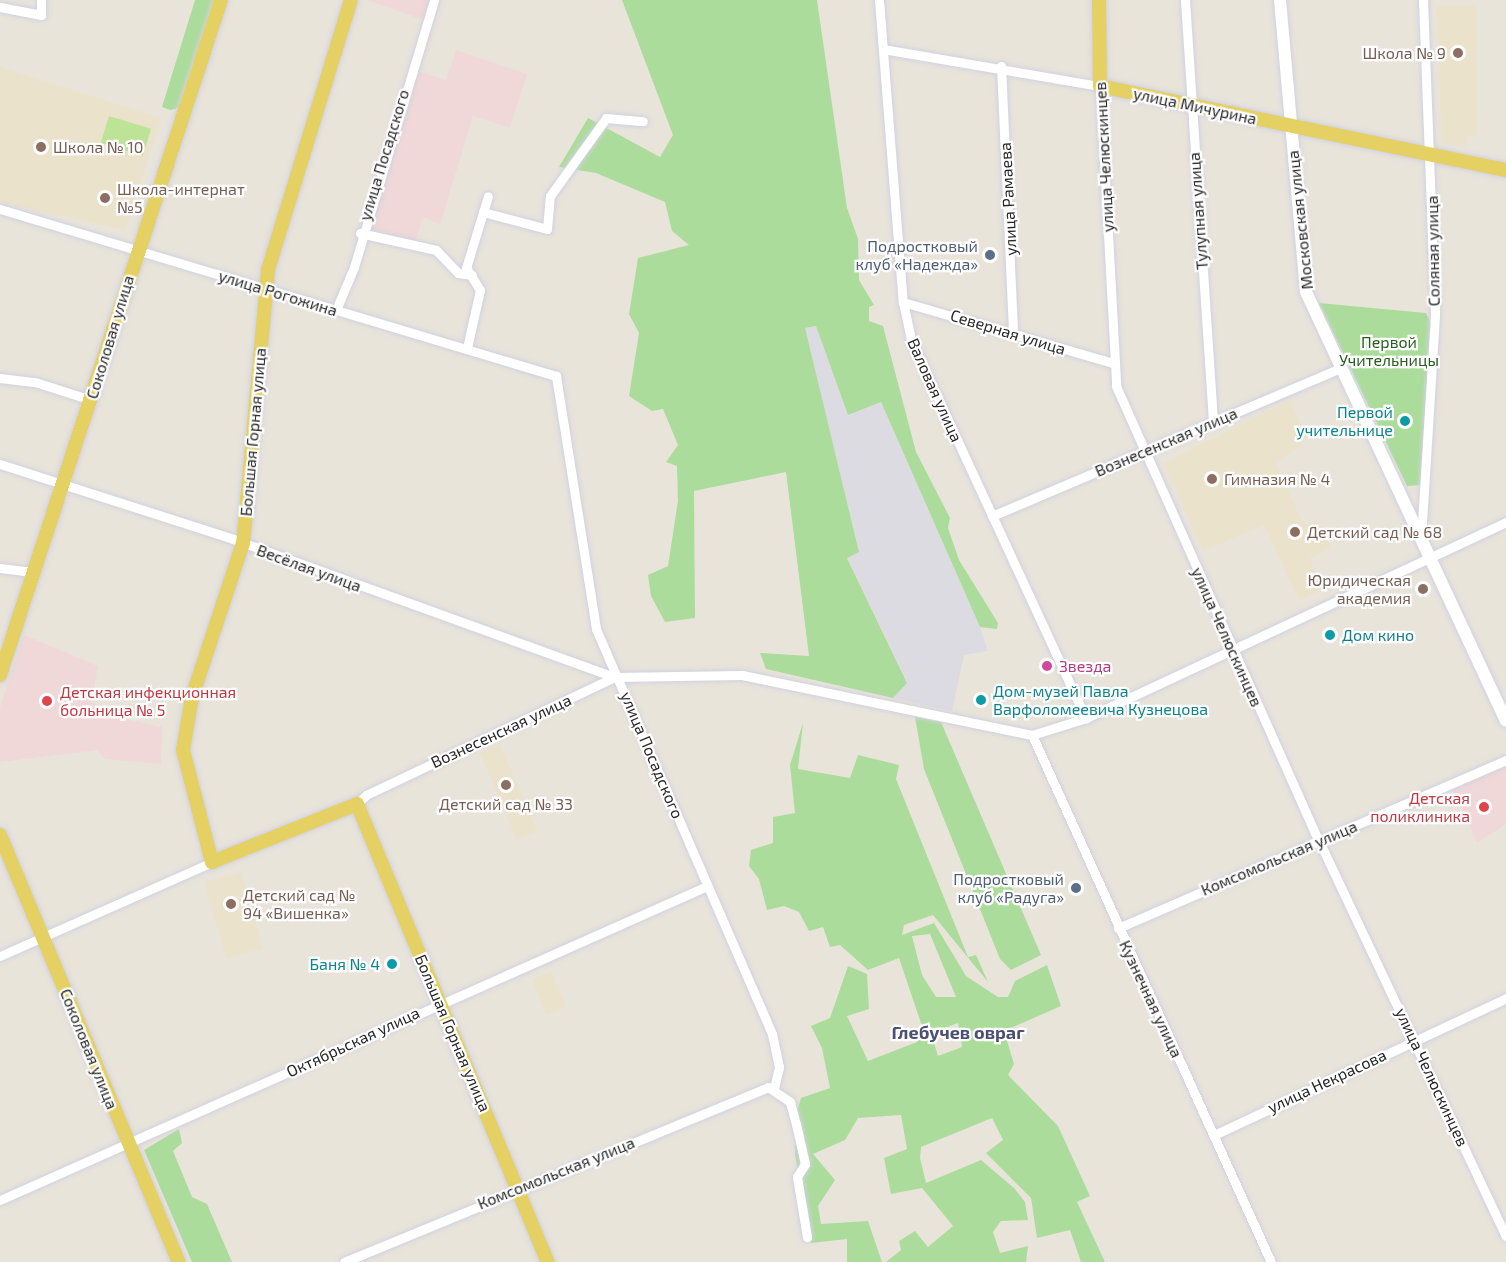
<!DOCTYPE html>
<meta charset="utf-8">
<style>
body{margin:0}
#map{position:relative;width:1506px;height:1262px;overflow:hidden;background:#e9e4da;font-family:"Exo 2",sans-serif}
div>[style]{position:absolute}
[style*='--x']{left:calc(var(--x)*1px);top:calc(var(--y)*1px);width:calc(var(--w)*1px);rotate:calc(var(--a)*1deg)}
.industrial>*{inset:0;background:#dddbe2}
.education>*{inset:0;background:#eae2cb;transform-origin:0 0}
.medical>*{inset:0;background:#f0d8d8}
.green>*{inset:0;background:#acdc9b}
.pitch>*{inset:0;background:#bde397;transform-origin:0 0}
.roads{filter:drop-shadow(0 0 2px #d0d2e0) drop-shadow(0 0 2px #d0d2e0)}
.street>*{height:9px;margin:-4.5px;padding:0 4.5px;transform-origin:4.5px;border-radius:4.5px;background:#fff}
.secondary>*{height:12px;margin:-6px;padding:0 6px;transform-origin:6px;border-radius:6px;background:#fff}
.primary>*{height:14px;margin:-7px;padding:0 7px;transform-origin:7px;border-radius:7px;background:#e5d064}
.dots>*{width:16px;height:16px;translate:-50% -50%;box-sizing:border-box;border:3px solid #fff;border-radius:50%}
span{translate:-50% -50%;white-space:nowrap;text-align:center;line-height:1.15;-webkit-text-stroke:4.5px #fff;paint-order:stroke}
.education-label{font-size:16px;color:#785e54}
.right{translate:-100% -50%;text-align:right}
.left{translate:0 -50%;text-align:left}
.street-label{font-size:16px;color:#282828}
.service-label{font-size:16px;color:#4e5e75}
.park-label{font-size:16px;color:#275e1f}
.culture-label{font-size:16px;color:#0d838f}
.hotel-label{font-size:16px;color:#b23c85}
.health-label{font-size:16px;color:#be3a42}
.neighbourhood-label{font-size:18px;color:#4c5174;font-weight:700}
</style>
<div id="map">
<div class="industrial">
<div style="clip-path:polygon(816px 326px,848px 415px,881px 402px,980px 627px,988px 651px,964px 655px,952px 711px,893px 698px,907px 682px,847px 557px,859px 551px,804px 328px)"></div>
</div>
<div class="education">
<div style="clip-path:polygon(1436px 5px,1477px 5px,1478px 136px,1466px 137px,1467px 147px,1442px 143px)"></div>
<div style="clip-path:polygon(0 67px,161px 118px,125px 230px,0 202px)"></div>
<div style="clip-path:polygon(1290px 400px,1302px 429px,1295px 433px,1301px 445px,1276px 463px,1304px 526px,1318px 521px,1331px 548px,1310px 558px,1319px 591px,1299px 600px,1264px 525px,1203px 551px,1164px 463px)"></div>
<div style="left:500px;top:744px;width:95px;height:22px;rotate:67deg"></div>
<div style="left:241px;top:872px;width:79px;height:38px;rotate:74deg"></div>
<div style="left:551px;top:971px;width:39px;height:21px;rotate:67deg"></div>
</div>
<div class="medical">
<div style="clip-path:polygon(367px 0,436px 0,429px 22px)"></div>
<div style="clip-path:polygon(456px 50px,527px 74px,510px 128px,473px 116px,440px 225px,423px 217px,415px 243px,366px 226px,414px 70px,446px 80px)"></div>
<div style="clip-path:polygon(24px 635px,98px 666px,91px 703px,126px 713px,125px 719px,162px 727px,161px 764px,105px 759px,97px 750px,0 762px,0 707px)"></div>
<div style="clip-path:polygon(1506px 766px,1506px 824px,1477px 843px,1453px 789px)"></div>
</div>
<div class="green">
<div style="clip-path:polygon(195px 0,214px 0,178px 108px,170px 110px,162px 107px)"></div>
<div style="clip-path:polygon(622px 0,817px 0,847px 208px,858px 239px,859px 280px,874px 305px,869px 307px,869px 321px,883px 326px,916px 452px,950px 518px,948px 528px,959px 560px,998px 623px,997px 629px,980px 627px,881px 402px,848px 415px,816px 326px,805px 328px,859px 552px,847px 558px,907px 683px,893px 698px,766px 669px,760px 653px,809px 656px,786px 472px,694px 491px,695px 618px,665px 622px,651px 596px,648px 575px,668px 566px,678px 501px,677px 466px,666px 462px,678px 445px,663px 409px,652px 411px,629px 396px,639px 333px,629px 314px,638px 258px,689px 245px,672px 231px,665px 202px,596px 173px,559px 167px,588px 118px,660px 157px,673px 135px)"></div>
<div style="clip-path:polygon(1319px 303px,1426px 313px,1432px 326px,1421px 485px,1407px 486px)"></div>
<div style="clip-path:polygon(915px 717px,941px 722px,1041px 955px,1011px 970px,1000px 959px,924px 769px)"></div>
<div style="clip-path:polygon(evenodd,803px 723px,798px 769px,850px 778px,858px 755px,899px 765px,896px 779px,968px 957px,976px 955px,988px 982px,933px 915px,904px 925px,902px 935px,934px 923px,966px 976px,998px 997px,1008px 997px,1015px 981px,1047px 965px,1061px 1006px,1004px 1031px,1014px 1064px,1008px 1075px,1058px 1126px,1090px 1196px,1077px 1202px,1105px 1262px,1081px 1262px,1070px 1230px,1037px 1238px,1031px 1198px,986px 1153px,1003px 1140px,992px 1118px,921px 1147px,920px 1158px,926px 1183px,981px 1160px,1014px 1188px,1025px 1202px,1028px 1220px,1001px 1221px,993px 1232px,1000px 1253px,1028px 1246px,1026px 1262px,886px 1262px,901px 1250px,899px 1241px,915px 1231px,928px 1247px,953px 1226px,922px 1188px,891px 1194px,884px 1158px,907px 1149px,901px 1115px,858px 1118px,845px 1140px,813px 1154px,835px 1180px,818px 1206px,821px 1224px,868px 1221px,882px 1262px,847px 1262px,847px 1239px,811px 1243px,795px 1154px,797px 1111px,801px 1098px,830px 1088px,822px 1048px,811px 1026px,830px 1018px,848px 966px,867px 974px,869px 1009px,847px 1016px,868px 1061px,917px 1042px,923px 1029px,899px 958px,868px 970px,840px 945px,830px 947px,823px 927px,809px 931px,799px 912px,784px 906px,767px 910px,759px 879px,749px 866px,751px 850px,773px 843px,773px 817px,795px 813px,790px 765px,803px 723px,930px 934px,956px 997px,936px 997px,922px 975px,912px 936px,930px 934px,803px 723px,958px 1023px,962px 1047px,938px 1056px,931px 1033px,958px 1023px)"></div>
<div style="clip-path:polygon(179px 1129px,182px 1143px,173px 1151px,192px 1197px,207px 1204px,232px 1262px,192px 1262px,144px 1150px)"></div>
</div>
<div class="pitch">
<div style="left:109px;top:116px;width:44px;height:28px;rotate:17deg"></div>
</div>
<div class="roads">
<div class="street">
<div style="--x:879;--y:0;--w:303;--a:85.5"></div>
<div style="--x:903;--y:302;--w:39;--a:78"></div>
<div style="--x:911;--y:340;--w:417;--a:65.2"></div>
<div style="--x:1185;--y:0;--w:422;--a:86.2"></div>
<div style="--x:0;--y:7;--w:42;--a:11"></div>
<div style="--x:41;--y:15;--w:15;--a:-90"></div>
<div style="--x:883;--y:49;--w:220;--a:9.7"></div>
<div style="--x:1100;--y:86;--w:300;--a:86.9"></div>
<div style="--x:1116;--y:386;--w:498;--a:66"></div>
<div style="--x:1319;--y:841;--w:437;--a:64.7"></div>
<div style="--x:1001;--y:66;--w:265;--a:87.4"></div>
<div style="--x:0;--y:209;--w:581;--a:16.72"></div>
<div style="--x:556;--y:376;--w:256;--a:81"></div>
<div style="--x:596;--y:629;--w:442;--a:66.5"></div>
<div style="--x:772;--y:1034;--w:34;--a:78"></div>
<div style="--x:779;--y:1067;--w:22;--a:103"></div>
<div style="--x:483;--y:212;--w:66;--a:14.9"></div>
<div style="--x:547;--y:229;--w:33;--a:-85"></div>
<div style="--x:550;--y:196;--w:96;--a:-54.3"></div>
<div style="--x:606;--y:118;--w:37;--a:5"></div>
<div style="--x:360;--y:233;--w:78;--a:12.6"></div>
<div style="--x:436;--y:250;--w:32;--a:46"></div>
<div style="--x:458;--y:273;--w:14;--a:8"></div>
<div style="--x:903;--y:302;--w:219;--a:16.2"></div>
<div style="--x:336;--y:310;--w:47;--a:-67.3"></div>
<div style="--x:354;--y:267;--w:279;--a:-73.3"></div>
<div style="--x:467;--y:348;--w:59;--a:-77.4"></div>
<div style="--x:480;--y:290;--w:26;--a:-122"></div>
<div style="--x:466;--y:268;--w:75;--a:-73"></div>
<div style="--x:0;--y:378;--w:35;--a:7"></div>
<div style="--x:35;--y:382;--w:59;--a:17.8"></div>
<div style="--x:0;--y:464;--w:245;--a:17.8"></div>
<div style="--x:233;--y:539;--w:406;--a:19.9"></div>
<div style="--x:992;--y:516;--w:379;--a:-23"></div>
<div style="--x:1421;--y:538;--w:225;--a:-86.4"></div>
<div style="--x:1435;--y:313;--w:313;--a:-92.2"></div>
<div style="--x:0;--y:568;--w:33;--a:7"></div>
<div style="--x:1032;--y:735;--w:579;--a:65.61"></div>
<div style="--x:357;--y:804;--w:13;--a:-45"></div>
<div style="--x:366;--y:795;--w:276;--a:-25.4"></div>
<div style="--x:615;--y:677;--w:127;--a:-0.9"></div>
<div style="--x:742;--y:675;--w:296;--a:11.7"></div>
<div style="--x:1032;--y:735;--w:57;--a:-17.5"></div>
<div style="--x:1086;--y:718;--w:463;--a:-25"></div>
<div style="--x:1118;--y:928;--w:423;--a:-23.4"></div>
<div style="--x:0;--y:956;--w:232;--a:-23.9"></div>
<div style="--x:1214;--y:1135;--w:323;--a:-25.1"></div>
<div style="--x:0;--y:1200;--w:774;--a:-23.95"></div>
<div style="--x:344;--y:1262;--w:459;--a:-22.4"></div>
<div style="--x:768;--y:1087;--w:27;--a:34"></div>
<div style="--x:790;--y:1102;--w:23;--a:75"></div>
<div style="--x:796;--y:1124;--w:41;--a:77.3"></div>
<div style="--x:805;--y:1164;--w:15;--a:122"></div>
<div style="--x:797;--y:1177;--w:61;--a:80.5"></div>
</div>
<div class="secondary">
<div style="--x:1280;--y:0;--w:293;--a:84.9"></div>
<div style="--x:1306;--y:292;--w:473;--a:65"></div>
</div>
<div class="primary">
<div style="--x:351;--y:0;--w:282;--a:107.1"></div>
<div style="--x:268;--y:270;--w:274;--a:95.2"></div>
<div style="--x:243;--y:543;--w:162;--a:108.3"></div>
<div style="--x:192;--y:697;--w:54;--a:99.6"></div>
<div style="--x:183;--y:750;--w:116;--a:75.5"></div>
<div style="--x:212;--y:862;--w:156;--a:-21.8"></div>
<div style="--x:357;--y:804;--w:496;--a:67.4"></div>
<div style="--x:1099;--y:0;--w:86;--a:89.3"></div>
<div style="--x:1100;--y:86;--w:415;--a:11.7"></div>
<div style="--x:0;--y:675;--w:710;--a:-71.87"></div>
<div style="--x:0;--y:835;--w:463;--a:67.3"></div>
</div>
</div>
<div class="dots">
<div style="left:1458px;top:53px;background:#8d6e63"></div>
<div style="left:41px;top:147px;background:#8d6e63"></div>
<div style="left:105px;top:198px;background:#8d6e63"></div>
<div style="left:990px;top:255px;background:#5c6f8a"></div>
<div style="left:1405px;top:421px;background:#0f9aa8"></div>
<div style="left:1212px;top:479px;background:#8d6e63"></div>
<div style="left:1295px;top:532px;background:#8d6e63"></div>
<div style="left:1423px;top:589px;background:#8d6e63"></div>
<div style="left:1330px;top:635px;background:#0f9aa8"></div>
<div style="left:1047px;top:666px;background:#d1479c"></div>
<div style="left:981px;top:700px;background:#0f9aa8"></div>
<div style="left:47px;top:701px;background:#e0444e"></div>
<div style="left:506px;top:785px;background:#8d6e63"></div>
<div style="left:1484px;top:807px;background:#e0444e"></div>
<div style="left:1076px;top:888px;background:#5c6f8a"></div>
<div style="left:231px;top:904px;background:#8d6e63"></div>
<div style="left:392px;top:964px;background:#0f9aa8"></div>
</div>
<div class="education-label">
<span class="right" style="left:1446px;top:53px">Школа № 9</span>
<span class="left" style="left:53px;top:147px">Школа № 10</span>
<span class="left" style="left:117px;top:198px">Школа-интернат<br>№5</span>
<span class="left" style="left:1224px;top:479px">Гимназия № 4</span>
<span class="left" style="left:1307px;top:532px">Детский сад № 68</span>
<span class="right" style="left:1411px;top:589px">Юридическая<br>академия</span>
<span style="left:506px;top:804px">Детский сад № 33</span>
<span class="left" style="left:243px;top:904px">Детский сад №<br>94 «Вишенка»</span>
</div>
<div class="street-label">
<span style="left:1195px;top:106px;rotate:12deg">улица Мичурина</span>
<span style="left:384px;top:155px;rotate:-73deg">улица Посадского</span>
<span style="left:1104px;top:157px;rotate:-93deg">улица Челюскинцев</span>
<span style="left:1008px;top:199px;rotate:-93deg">улица Рамаева</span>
<span style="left:1198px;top:211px;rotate:-94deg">Тулупная улица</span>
<span style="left:1300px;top:220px;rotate:-96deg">Московская улица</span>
<span style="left:1433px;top:251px;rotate:-91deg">Соляная улица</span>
<span style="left:278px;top:293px;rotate:17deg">улица Рогожина</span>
<span style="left:1008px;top:332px;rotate:17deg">Северная улица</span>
<span style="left:110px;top:337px;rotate:-73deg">Соколовая улица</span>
<span style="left:935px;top:390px;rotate:66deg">Валовая улица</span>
<span style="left:253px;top:432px;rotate:-85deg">Большая Горная улица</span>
<span style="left:1166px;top:442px;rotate:-23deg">Вознесенская улица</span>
<span style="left:309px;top:568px;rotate:20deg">Весёлая улица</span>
<span style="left:1227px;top:637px;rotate:66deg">улица Челюскинцев</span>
<span style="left:501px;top:731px;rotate:-25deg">Вознесенская улица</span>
<span style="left:652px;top:755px;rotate:67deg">улица Посадского</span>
<span style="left:1279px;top:858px;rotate:-23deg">Комсомольская улица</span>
<span style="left:1151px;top:999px;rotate:65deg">Кузнечная улица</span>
<span style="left:453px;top:1033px;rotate:67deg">Большая Горная улица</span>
<span style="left:353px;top:1042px;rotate:-25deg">Октябрьская улица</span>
<span style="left:89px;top:1049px;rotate:68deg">Соколовая улица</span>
<span style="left:1432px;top:1077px;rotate:65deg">улица Челюскинцев</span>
<span style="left:1327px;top:1081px;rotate:-25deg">улица Некрасова</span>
<span style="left:556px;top:1173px;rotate:-22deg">Комсомольская улица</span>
</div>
<div class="service-label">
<span class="right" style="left:978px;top:255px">Подростковый<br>клуб «Надежда»</span>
<span class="right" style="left:1064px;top:888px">Подростковый<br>клуб «Радуга»</span>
</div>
<div class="park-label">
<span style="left:1389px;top:351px">Первой<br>Учительницы</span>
</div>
<div class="culture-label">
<span class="right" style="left:1393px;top:421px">Первой<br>учительнице</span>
<span class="left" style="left:1342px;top:635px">Дом кино</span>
<span class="left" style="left:993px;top:700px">Дом-музей Павла<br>Варфоломеевича Кузнецова</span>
<span class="right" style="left:380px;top:964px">Баня № 4</span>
</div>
<div class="hotel-label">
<span class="left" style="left:1059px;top:666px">Звезда</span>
</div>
<div class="health-label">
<span class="left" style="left:60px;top:701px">Детская инфекционная<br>больница № 5</span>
<span class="right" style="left:1470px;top:807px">Детская<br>поликлиника</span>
</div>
<div class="neighbourhood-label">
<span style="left:958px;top:1032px">Глебучев овраг</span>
</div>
</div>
